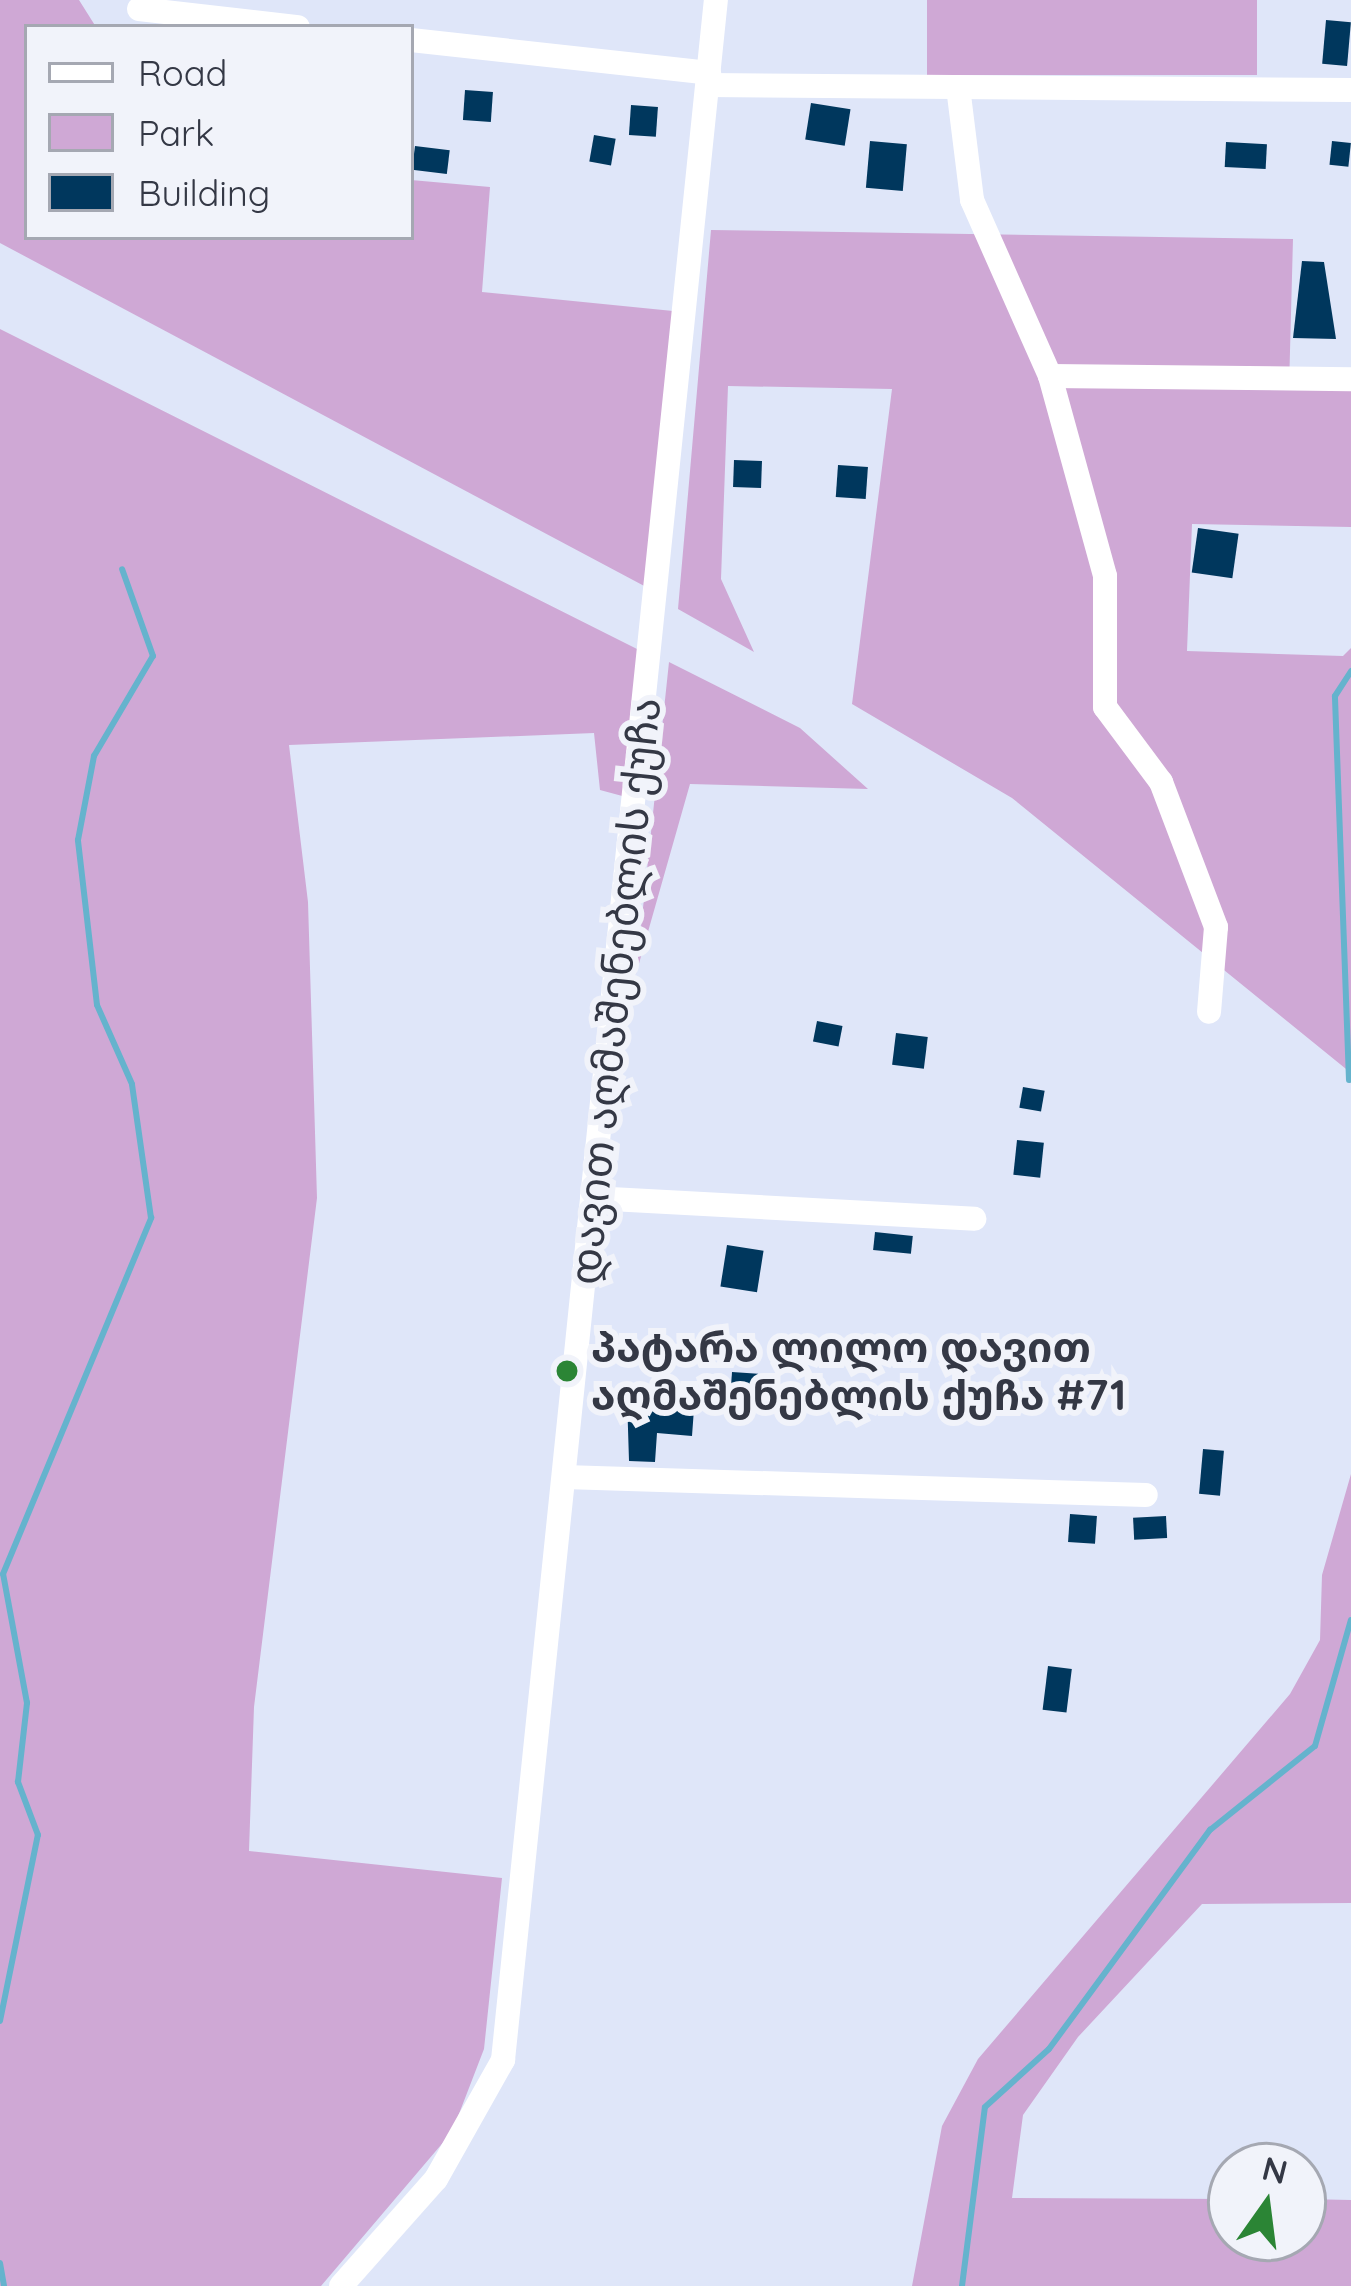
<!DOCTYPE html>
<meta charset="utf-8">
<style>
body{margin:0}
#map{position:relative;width:1351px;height:2286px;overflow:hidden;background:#dfe6f9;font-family:Quicksand,"Noto Sans Georgian",sans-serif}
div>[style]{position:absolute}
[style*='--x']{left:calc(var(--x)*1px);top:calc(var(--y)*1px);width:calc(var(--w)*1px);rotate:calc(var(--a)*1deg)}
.green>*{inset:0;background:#cfa8d5;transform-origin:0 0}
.stream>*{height:6px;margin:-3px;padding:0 3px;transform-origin:3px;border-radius:3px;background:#65b3cd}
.building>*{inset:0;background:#00375d;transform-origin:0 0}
.minor>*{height:24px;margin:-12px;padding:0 12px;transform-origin:12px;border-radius:12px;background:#fff}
.dots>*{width:33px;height:33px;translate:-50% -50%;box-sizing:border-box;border:6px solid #f1f3fa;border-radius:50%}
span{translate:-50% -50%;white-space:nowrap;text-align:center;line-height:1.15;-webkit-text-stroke:12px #f1f3fa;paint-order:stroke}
.street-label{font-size:42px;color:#343845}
.poi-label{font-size:42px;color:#343845;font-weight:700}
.left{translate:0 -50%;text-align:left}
.legend{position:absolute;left:24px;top:24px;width:390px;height:216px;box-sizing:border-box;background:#f1f3fa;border:3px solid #a5a8b2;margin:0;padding:15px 21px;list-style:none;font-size:36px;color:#343845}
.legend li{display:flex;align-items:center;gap:24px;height:60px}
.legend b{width:60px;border:3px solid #a5a8b2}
.north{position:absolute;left:1207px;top:2142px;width:120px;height:120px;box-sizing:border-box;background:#f1f3fa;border:3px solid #a5a8b2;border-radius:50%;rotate:14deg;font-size:33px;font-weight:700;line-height:48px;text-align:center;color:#343845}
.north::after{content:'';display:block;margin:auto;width:42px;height:54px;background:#2b8535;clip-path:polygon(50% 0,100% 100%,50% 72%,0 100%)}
</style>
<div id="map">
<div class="green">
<div style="clip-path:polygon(0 0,79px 0,96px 27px,27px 27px,27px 237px,411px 237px,411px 180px,490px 187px,482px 292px,673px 311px,648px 588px,0 243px)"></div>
<div style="left:927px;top:0;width:330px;height:75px"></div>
<div style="clip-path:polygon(711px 230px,1293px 239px,1289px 389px,1351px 387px,1351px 527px,1192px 524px,1187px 651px,1343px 656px,1351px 648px,1351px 1073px,1012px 798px,852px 704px,892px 389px,728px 386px,721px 579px,754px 652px,678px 609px)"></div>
<div style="clip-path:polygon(0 329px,641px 651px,626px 797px,600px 790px,594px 733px,289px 745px,308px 902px,317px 1198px,254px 1707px,249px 1851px,502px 1878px,484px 2049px,452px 2132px,321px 2286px,0 2286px)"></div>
<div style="clip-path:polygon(669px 662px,800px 728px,868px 789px,690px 784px,636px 974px)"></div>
<div style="clip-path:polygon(1351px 1474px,1351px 1903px,1202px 1904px,1078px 2037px,1023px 2115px,1012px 2198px,1231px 2199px,1231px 2238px,1303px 2238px,1303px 2199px,1351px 2200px,1351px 2286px,912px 2286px,942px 2126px,978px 2059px,1290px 1694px,1320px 1640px,1322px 1575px)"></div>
</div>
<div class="stream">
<div style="--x:1349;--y:1080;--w:384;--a:-92.1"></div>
<div style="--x:1335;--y:696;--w:30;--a:-57"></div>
<div style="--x:0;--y:2021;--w:190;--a:-78.5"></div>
<div style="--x:38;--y:1835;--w:57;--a:-110.7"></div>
<div style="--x:18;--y:1782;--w:80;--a:-83.5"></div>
<div style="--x:27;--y:1703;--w:131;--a:-100.5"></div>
<div style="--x:3;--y:1574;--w:386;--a:-67.4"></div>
<div style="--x:151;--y:1218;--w:135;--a:-98.1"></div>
<div style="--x:132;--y:1084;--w:86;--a:-113.9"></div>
<div style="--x:97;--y:1005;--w:166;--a:-96.6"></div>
<div style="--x:78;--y:840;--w:86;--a:-79.2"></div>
<div style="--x:94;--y:756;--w:116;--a:-59.5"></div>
<div style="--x:153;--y:656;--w:92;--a:-109.6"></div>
<div style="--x:0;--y:2263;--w:23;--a:80"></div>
<div style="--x:962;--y:2286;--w:180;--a:-82.7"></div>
<div style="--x:985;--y:2107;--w:86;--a:-42.2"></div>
<div style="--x:1049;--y:2049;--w:272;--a:-53.7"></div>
<div style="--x:1210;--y:1830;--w:134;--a:-38.7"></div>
<div style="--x:1315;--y:1746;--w:131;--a:-74.1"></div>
</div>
<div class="building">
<div style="left:1326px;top:20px;width:25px;height:44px;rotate:5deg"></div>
<div style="left:465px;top:90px;width:28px;height:30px;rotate:4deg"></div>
<div style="left:811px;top:103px;width:40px;height:37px;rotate:9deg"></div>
<div style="left:631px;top:105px;width:27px;height:30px;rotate:4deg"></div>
<div style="left:594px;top:135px;width:22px;height:27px;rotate:10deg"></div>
<div style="left:870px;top:141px;width:37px;height:47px;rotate:5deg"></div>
<div style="left:1332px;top:141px;width:19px;height:24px;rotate:6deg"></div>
<div style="left:1226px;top:142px;width:41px;height:25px;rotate:3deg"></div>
<div style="left:415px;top:146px;width:35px;height:24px;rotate:7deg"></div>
<div style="clip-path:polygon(1302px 261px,1324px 262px,1336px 339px,1293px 338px)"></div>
<div style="left:734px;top:460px;width:28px;height:27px;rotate:2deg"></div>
<div style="left:838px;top:465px;width:30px;height:32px;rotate:4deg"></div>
<div style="left:1198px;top:528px;width:41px;height:45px;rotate:8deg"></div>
<div style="left:817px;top:1021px;width:26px;height:21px;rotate:11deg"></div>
<div style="left:896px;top:1033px;width:32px;height:32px;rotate:7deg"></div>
<div style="left:1023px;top:1087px;width:22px;height:21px;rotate:10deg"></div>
<div style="left:1017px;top:1140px;width:27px;height:35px;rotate:6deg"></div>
<div style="left:875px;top:1232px;width:38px;height:18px;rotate:6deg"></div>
<div style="left:727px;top:1245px;width:37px;height:42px;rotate:9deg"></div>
<div style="left:732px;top:1372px;width:26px;height:37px;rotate:4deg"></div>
<div style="clip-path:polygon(627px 1397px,694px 1409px,692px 1436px,657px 1433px,655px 1462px,629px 1461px)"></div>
<div style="left:1203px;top:1449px;width:21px;height:45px;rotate:5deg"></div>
<div style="left:1070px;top:1514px;width:27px;height:28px;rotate:4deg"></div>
<div style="left:1166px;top:1516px;width:22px;height:33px;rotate:87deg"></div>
<div style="left:1048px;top:1666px;width:24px;height:44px;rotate:7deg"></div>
</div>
<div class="minor">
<div style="--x:139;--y:9;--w:160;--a:6.5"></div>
<div style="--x:411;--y:40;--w:300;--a:6.3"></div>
<div style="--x:708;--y:85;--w:643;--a:0.45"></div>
<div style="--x:958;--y:87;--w:114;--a:82.9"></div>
<div style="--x:972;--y:200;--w:193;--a:66.1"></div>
<div style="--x:1050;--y:376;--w:207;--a:74.6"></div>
<div style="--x:1105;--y:576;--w:131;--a:90"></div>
<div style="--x:1105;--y:707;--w:94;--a:53.3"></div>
<div style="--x:1161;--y:782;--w:155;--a:69.2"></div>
<div style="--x:1216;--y:927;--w:85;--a:94.7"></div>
<div style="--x:1050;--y:376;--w:301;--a:0.6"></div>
<div style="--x:592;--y:1198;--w:383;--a:3.1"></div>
<div style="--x:564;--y:1477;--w:582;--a:1.77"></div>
<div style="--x:341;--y:2286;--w:143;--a:-48.4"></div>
<div style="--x:436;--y:2179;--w:137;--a:-60.6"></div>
<div style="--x:503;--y:2060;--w:2071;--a:-84.1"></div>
</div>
<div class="dots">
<div style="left:567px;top:1371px;background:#2b8535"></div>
</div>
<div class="street-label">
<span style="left:615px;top:991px;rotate:-84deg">დავით აღმაშენებლის ქუჩა</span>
</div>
<div class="poi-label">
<span class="left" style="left:591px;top:1371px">პატარა ლილო დავით<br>აღმაშენებლის ქუჩა #71</span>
</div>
<ul class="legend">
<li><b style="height:15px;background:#fff"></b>Road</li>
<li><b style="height:33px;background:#cfa8d5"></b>Park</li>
<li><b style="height:33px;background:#00375d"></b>Building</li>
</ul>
<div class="north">N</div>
</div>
